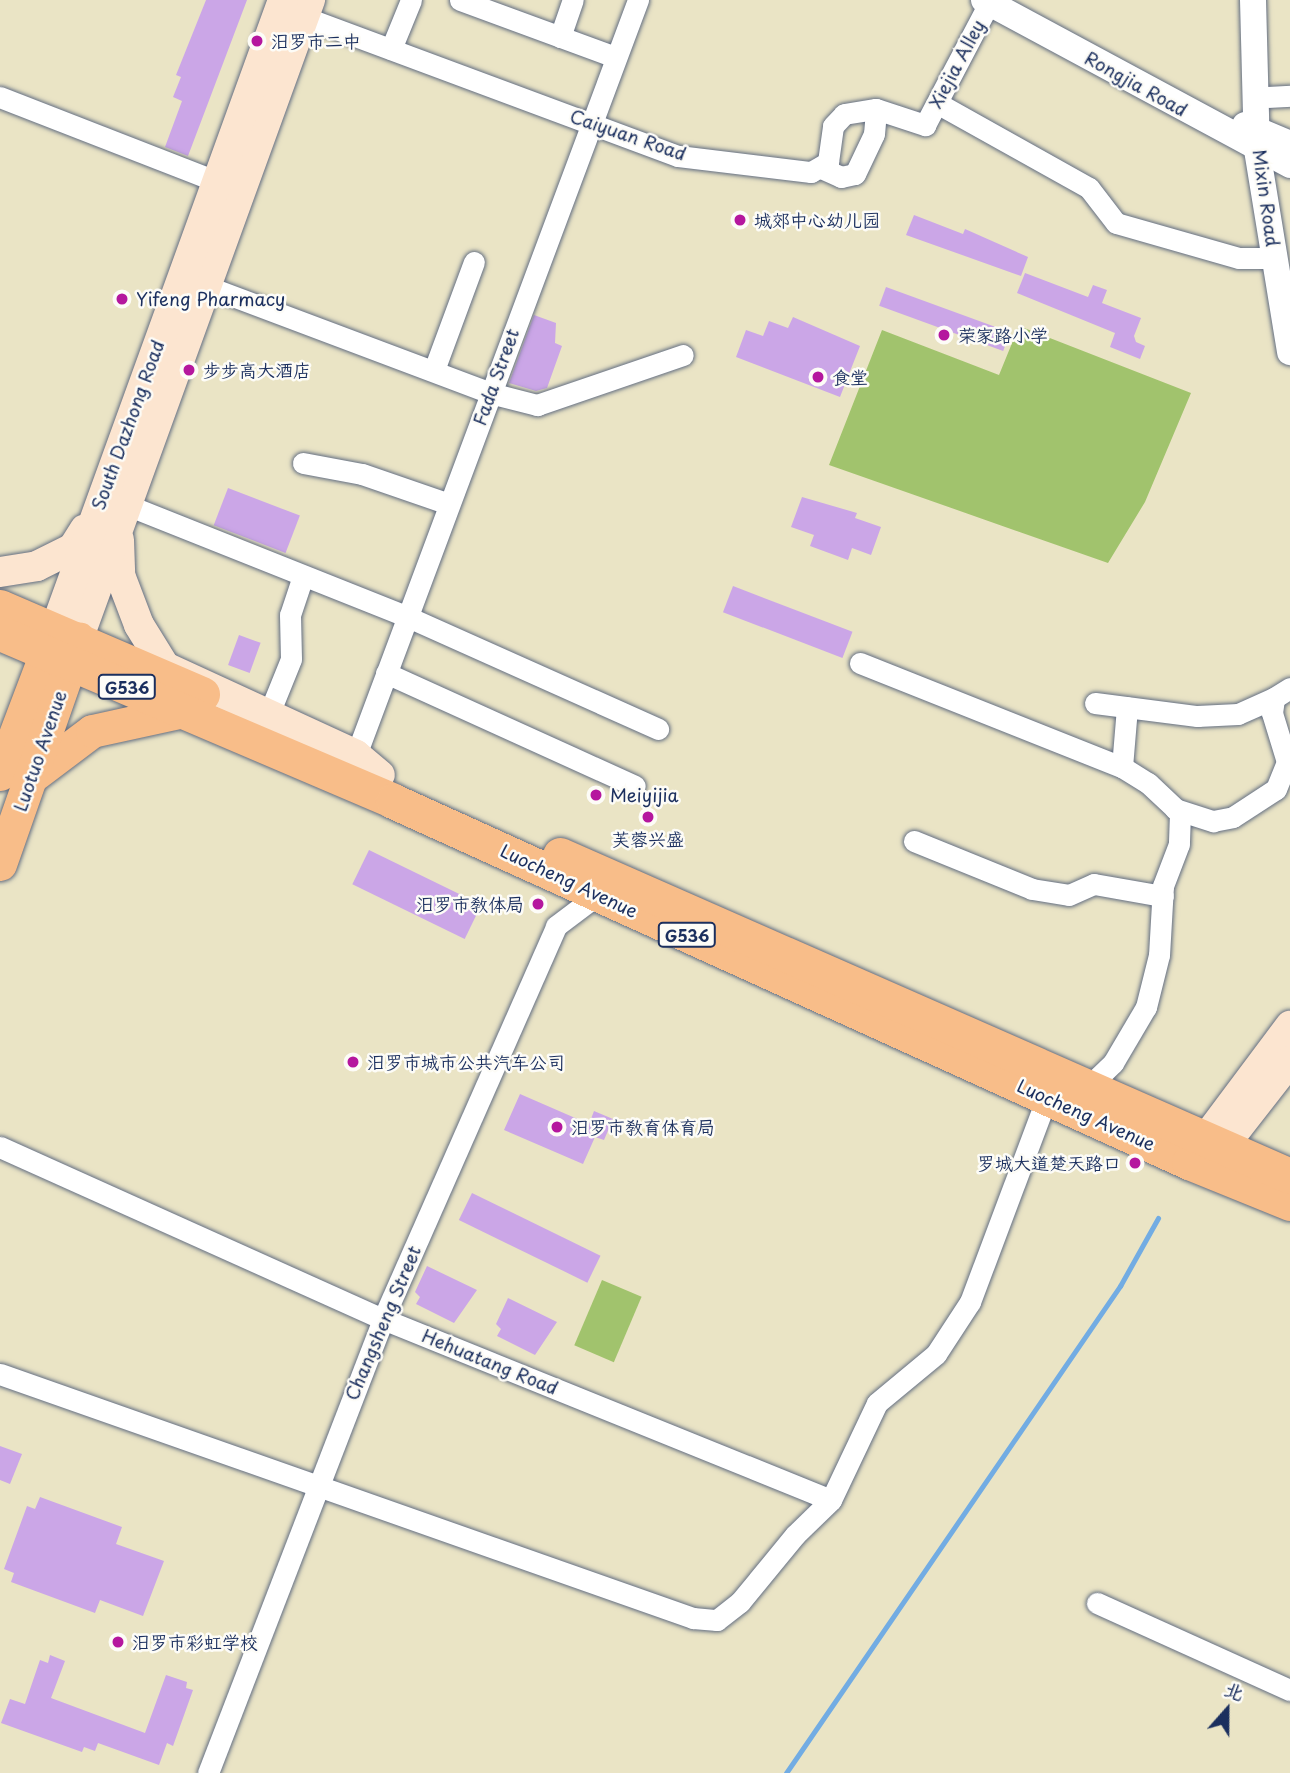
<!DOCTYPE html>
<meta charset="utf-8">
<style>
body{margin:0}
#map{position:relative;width:1290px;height:1773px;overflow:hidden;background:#eae4c5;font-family:"Playpen Sans","LXGW WenKai TC",sans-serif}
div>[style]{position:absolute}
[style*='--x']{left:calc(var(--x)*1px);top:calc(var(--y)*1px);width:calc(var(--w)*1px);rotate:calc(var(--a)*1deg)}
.green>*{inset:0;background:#a1c36d;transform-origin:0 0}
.stream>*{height:5px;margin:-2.5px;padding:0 2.5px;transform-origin:2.5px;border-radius:2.5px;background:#72ace3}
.building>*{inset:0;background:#cba6e7;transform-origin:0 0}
.roads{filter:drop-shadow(0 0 2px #636e82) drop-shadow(0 0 2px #636e82)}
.minor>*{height:21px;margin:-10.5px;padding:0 10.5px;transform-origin:10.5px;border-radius:10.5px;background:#fff}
.tertiary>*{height:26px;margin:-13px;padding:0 13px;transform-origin:13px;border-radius:13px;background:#fff}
.secondary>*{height:30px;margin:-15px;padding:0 15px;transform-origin:15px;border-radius:15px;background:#fce5d0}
.primary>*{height:33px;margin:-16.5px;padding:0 16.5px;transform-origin:16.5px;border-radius:16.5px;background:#f8bd89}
.trunk>*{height:35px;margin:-17.5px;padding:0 17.5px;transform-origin:17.5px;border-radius:17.5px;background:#f8bd89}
.dots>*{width:19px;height:19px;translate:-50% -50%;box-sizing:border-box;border:4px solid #fdfcf7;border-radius:50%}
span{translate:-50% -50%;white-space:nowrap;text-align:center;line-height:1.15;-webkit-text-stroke:5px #fdfcf7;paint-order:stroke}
.shield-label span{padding:2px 5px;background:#fdfcf7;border:2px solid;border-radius:5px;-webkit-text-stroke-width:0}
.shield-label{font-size:16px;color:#1b2f5e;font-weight:700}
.poi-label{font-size:18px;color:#1b2f5e}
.left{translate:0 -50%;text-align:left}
.right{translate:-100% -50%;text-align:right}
.street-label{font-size:18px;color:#1b2f5e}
.north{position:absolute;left:1192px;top:1675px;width:70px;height:70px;-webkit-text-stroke:5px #fdfcf7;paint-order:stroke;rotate:21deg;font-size:19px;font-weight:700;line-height:28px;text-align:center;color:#1b2f5e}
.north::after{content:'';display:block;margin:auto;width:24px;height:32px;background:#1b2f5e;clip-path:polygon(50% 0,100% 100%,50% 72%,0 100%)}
</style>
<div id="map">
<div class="green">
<div style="clip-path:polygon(1019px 326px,1191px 393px,1145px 502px,1108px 563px,829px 465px,882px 330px,999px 375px)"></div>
<div style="left:602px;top:1280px;width:43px;height:71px;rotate:23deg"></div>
</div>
<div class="stream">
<div style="--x:786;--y:1773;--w:591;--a:-55.56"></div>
<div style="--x:1120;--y:1286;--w:78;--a:-60.8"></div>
</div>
<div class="building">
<div style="clip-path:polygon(206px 0,247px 0,188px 156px,165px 147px,182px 101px,173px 97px,181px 77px,176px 75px)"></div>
<div style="clip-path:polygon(914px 215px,963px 234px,965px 229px,1028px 257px,1021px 276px,906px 235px)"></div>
<div style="clip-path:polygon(1025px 273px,1088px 297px,1093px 285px,1107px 290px,1102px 303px,1141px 318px,1134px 336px,1136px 342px,1145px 346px,1140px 359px,1110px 347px,1115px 333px,1017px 293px)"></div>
<div style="left:886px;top:287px;width:132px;height:20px;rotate:20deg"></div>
<div style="clip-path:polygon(534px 315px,556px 323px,555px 343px,562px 346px,547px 388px,536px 391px,509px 383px)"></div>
<div style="clip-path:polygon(793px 317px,860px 346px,840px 397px,736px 357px,746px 330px,763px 336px,769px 321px,788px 328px)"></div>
<div style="left:228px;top:488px;width:77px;height:40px;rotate:21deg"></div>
<div style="clip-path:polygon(802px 497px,857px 513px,855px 518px,881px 527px,871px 555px,852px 548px,848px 560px,810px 546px,814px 535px,791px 527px)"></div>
<div style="left:733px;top:586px;width:128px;height:28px;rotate:21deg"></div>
<div style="left:239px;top:635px;width:23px;height:32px;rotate:20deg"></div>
<div style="left:369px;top:850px;width:125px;height:38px;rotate:26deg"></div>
<div style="clip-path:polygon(520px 1094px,589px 1124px,594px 1111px,613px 1119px,604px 1140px,595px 1137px,583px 1164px,504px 1130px)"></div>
<div style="left:472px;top:1193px;width:143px;height:30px;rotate:26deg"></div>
<div style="clip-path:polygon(427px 1266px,477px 1290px,454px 1323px,416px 1304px,420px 1297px,415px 1292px)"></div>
<div style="clip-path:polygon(508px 1298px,557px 1322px,535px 1355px,497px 1336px,501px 1329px,496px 1324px)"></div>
<div style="clip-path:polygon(0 1446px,22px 1454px,10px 1484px,0 1480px)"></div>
<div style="clip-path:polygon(40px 1497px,122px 1527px,116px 1544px,164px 1561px,143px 1616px,100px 1600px,95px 1613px,11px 1582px,14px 1573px,4px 1569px,27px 1506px,35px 1509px)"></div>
<div style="clip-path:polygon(50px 1655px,65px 1661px,51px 1698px,145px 1733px,166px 1675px,187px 1682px,186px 1688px,193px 1690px,173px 1746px,167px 1743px,159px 1765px,98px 1743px,95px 1751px,84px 1747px,82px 1752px,1px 1723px,10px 1699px,25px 1704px,40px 1660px,48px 1663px)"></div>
</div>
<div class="roads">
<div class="minor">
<div style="--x:460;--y:0;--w:165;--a:20.2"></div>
<div style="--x:304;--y:17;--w:399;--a:20.4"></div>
<div style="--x:678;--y:156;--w:134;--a:6.9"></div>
<div style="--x:811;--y:172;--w:20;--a:-30"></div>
<div style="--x:828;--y:162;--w:36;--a:-82"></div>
<div style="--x:833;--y:126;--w:16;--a:-47"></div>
<div style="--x:844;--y:114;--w:32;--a:-9"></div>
<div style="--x:876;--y:109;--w:52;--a:18.1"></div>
<div style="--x:925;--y:125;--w:138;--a:-62.3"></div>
<div style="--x:560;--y:37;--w:39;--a:-71"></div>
<div style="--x:391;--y:49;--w:53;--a:-67.8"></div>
<div style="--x:0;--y:97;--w:234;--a:21.3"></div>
<div style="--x:1268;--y:97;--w:22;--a:-3"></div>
<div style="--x:937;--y:103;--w:174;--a:29.2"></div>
<div style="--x:1089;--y:188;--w:44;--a:52.4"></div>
<div style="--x:1116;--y:223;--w:128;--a:15.9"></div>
<div style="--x:1239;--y:258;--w:35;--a:0"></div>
<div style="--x:821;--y:168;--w:22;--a:24"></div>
<div style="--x:841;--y:177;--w:14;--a:-12"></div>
<div style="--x:855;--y:174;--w:44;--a:-64.6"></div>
<div style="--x:874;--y:134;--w:25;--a:-85"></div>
<div style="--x:206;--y:286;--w:303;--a:20.6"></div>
<div style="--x:490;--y:393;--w:49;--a:14.3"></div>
<div style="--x:537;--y:405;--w:154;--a:-18.9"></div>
<div style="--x:434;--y:370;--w:115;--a:-69.7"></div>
<div style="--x:303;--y:463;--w:60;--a:10.6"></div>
<div style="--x:362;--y:474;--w:92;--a:19"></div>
<div style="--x:127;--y:505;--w:302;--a:21.7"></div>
<div style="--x:408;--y:617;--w:274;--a:24.1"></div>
<div style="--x:860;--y:663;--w:282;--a:21.7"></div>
<div style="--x:1122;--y:767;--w:31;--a:32"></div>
<div style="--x:1148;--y:783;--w:44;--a:43.2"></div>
<div style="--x:1180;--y:813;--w:31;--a:92"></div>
<div style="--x:1179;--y:844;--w:45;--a:110.9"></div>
<div style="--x:1163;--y:886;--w:69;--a:93.3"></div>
<div style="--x:1159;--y:955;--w:54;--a:104"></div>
<div style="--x:1146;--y:1007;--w:65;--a:120.5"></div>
<div style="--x:1113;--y:1063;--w:33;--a:136"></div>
<div style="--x:386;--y:673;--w:273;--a:24.4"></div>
<div style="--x:1095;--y:703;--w:103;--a:7.3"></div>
<div style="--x:1197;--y:716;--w:41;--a:-2.8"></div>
<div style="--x:1238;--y:714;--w:39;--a:-24"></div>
<div style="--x:268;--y:716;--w:61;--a:-68"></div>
<div style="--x:291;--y:659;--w:44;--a:-91.3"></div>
<div style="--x:290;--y:615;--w:41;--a:-71.6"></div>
<div style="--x:356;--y:755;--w:806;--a:-69.52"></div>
<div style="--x:1122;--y:767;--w:60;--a:-85.2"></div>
<div style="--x:1175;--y:809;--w:40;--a:18"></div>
<div style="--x:1213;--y:821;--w:20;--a:-11"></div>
<div style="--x:1233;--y:817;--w:51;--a:-33.1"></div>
<div style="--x:1276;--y:789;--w:29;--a:-68"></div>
<div style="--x:1287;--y:762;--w:51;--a:-107"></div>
<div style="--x:1272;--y:713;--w:15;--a:-82"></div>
<div style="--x:1274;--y:698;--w:19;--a:-32"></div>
<div style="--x:914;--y:841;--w:127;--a:22.1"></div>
<div style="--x:1032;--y:889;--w:37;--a:9"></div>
<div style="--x:1069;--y:895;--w:27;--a:-24"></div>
<div style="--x:1094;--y:884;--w:70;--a:9.9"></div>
<div style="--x:0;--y:1147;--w:420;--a:24.2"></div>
<div style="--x:383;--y:1319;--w:483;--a:22"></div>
<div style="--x:0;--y:1374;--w:735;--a:19.4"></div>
<div style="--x:693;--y:1618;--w:24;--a:5"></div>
<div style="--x:717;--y:1620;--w:29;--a:-38"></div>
<div style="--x:740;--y:1602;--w:87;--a:-50.6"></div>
<div style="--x:795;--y:1535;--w:50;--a:-44.2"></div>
<div style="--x:831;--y:1500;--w:107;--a:-64.6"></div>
<div style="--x:877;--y:1403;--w:77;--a:-39.7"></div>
<div style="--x:936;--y:1354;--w:62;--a:-56.8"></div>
<div style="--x:970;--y:1302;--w:219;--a:-69.4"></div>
<div style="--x:1097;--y:1603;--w:212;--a:24.3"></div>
<div style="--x:208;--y:1773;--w:487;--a:-68.9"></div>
<div style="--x:383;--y:1319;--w:429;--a:-66.2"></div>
<div style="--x:556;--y:926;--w:50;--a:-36.9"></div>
</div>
<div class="tertiary">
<div style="--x:984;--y:0;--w:348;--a:28.3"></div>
<div style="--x:1253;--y:0;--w:150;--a:88.5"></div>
<div style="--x:1257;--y:150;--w:205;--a:80.7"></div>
<div style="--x:1245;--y:125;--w:49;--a:22.9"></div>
</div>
<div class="secondary">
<div style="--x:119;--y:540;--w:35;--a:88"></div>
<div style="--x:120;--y:575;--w:53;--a:69.2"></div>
<div style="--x:139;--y:625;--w:49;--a:58.2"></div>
<div style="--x:165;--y:667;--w:210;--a:24.7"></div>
<div style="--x:356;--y:755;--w:31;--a:40"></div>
<div style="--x:0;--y:572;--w:37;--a:-9"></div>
<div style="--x:37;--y:566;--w:40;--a:-26.6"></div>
<div style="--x:73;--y:548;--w:22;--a:-58"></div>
<div style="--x:79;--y:637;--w:678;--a:-70.07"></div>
<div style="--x:47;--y:651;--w:692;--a:-70.07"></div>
<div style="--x:1192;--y:1157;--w:164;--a:-53.2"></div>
<div style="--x:1211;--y:1162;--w:128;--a:-52"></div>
</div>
<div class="primary">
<div style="--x:0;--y:774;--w:129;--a:-69.2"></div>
<div style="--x:31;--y:777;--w:76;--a:-37"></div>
<div style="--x:92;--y:731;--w:93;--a:-12.4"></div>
<div style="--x:0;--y:864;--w:239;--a:-70.7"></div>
</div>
<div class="trunk">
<div style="--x:0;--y:607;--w:220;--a:23.3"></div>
<div style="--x:0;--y:633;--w:427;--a:23.1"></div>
<div style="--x:393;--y:801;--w:874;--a:24.4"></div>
<div style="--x:1189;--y:1162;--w:109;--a:22.1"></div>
<div style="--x:560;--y:855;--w:797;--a:23.74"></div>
</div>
</div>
<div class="dots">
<div style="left:257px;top:41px;background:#b5179e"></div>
<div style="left:740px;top:220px;background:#b5179e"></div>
<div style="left:122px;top:299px;background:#b5179e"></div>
<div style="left:944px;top:335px;background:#b5179e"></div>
<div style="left:189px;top:370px;background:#b5179e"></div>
<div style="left:818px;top:377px;background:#b5179e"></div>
<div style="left:596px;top:795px;background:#b5179e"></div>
<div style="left:648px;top:817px;background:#b5179e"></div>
<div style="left:538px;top:904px;background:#b5179e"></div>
<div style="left:353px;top:1062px;background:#b5179e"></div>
<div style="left:557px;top:1127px;background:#b5179e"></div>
<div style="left:1135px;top:1163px;background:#b5179e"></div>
<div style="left:118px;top:1642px;background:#b5179e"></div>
</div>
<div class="shield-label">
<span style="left:127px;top:687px">G536</span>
<span style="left:687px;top:935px">G536</span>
</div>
<div class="poi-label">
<span class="left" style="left:271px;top:41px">汨罗市二中</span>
<span class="left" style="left:754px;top:220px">城郊中心幼儿园</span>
<span class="left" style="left:136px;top:299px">Yifeng Pharmacy</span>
<span class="left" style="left:958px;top:335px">荣家路小学</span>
<span class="left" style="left:203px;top:370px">步步高大酒店</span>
<span class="left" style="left:832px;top:377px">食堂</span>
<span class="left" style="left:610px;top:795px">Meiyijia</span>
<span style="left:648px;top:839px">芙蓉兴盛</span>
<span class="right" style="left:524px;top:904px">汨罗市教体局</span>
<span class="left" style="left:367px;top:1062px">汨罗市城市公共汽车公司</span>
<span class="left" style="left:571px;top:1127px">汨罗市教育体育局</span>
<span class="right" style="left:1121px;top:1163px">罗城大道楚天路口</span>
<span class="left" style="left:132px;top:1642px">汨罗市彩虹学校</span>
</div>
<div class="street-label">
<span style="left:957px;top:64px;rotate:-62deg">Xiejia Alley</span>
<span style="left:1136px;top:84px;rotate:29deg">Rongjia Road</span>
<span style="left:628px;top:135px;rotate:19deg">Caiyuan Road</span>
<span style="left:1266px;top:198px;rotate:82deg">Mixin Road</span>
<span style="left:496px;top:377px;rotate:-70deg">Fada Street</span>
<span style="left:128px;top:425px;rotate:-70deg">South Dazhong Road</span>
<span style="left:40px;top:751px;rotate:-71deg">Luotuo Avenue</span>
<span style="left:569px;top:881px;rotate:25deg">Luocheng Avenue</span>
<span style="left:1086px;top:1115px;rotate:24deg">Luocheng Avenue</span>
<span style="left:383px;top:1323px;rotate:-67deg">Changsheng Street</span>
<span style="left:490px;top:1362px;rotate:22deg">Hehuatang Road</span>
</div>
<div class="north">北</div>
</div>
